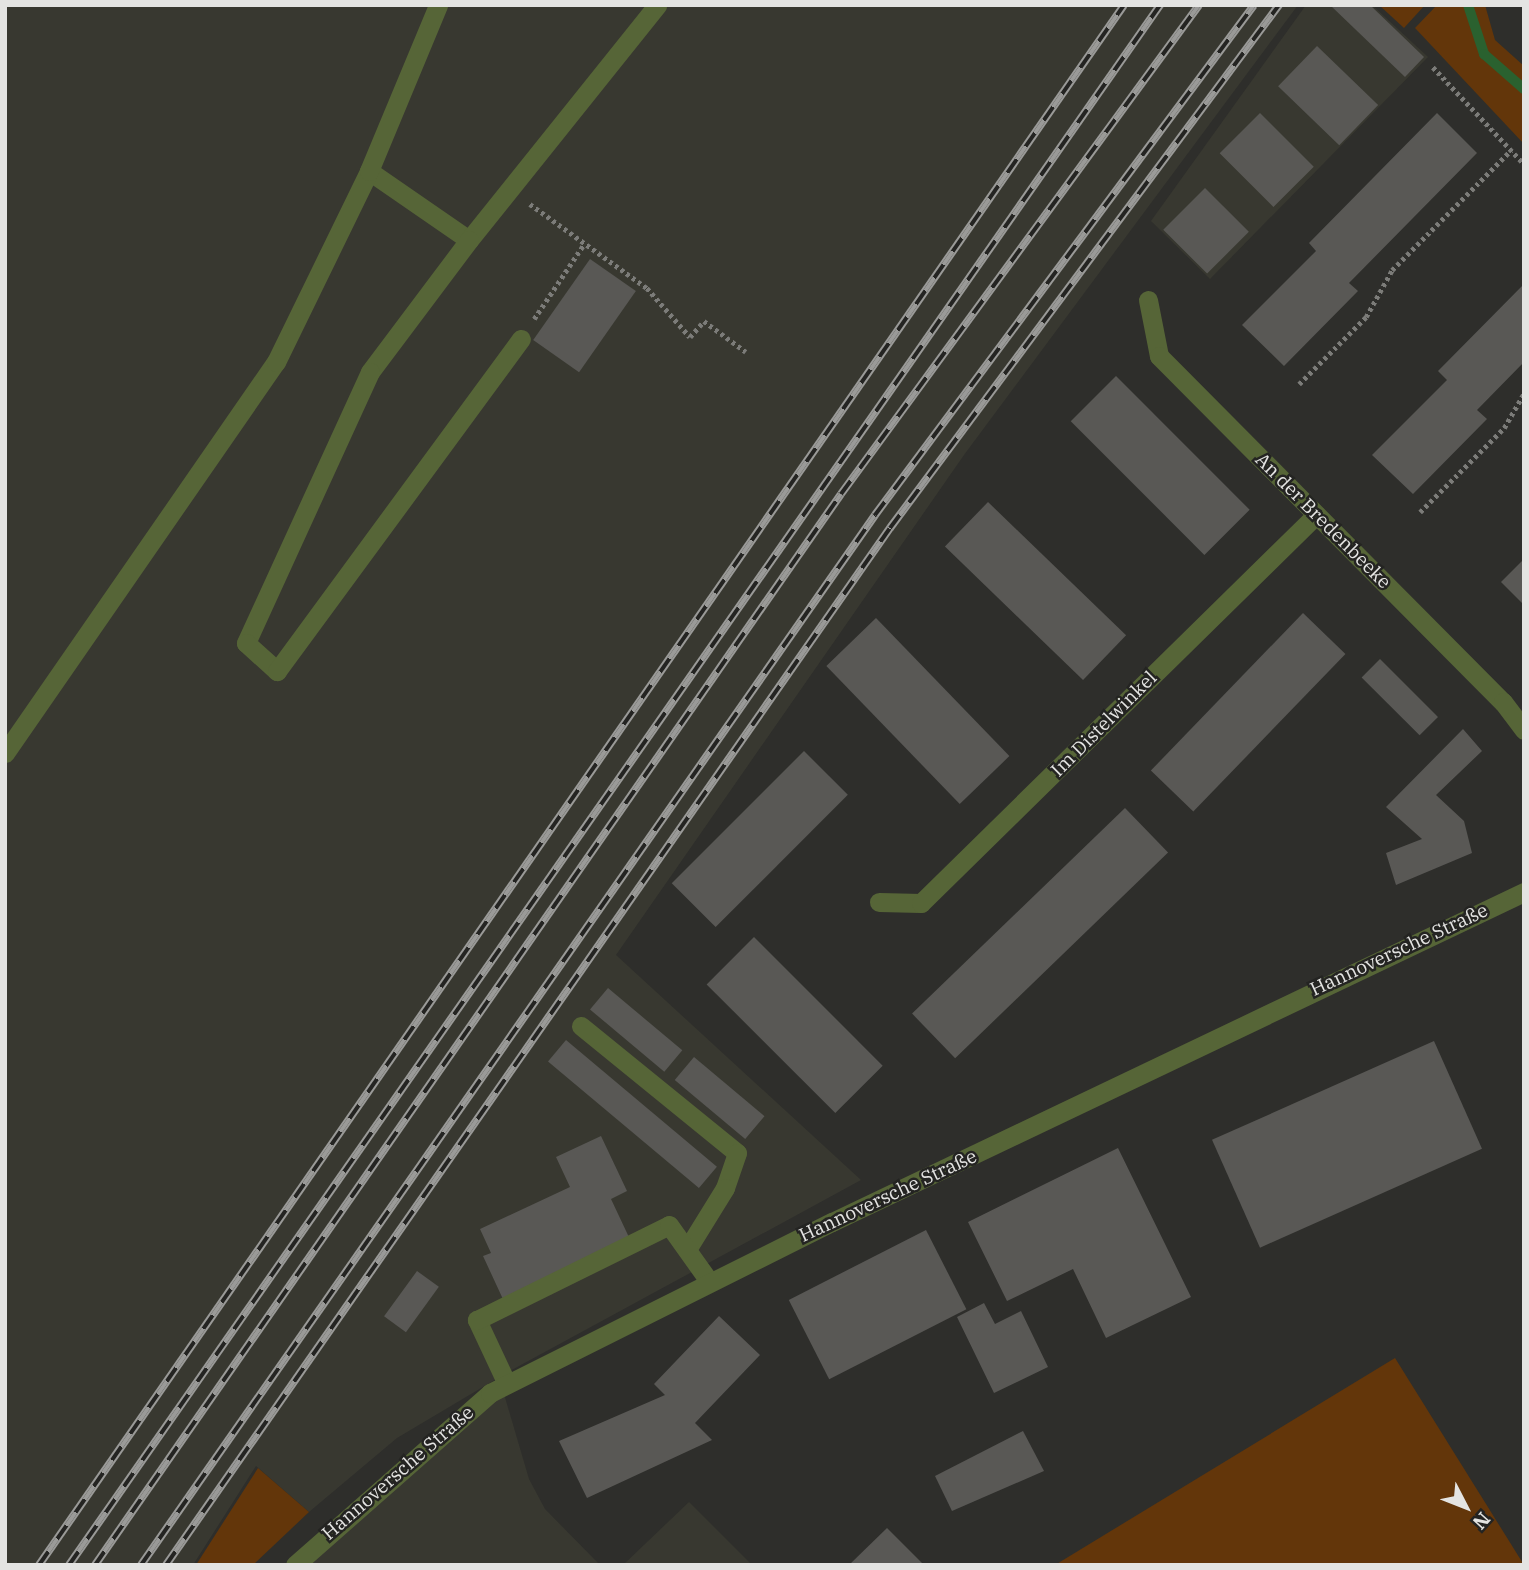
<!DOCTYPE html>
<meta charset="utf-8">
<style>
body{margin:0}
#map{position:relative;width:1529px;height:1570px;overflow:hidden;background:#2e2e2b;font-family:"IBM Plex Serif",serif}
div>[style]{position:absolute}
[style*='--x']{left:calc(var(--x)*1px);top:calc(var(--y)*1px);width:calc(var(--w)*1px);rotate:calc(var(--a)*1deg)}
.built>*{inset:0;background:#383830}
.green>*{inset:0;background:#63360a}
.stream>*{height:10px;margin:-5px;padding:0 5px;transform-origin:5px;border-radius:5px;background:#2a612f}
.building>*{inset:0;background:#595855;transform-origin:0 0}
.path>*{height:4.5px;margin-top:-2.25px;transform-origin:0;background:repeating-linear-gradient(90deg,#7c7c79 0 3.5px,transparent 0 7px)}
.service>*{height:19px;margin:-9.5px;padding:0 9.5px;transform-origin:9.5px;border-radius:9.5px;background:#566537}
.minor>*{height:19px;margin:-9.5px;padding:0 9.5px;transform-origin:9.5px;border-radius:9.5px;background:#566537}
.tertiary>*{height:19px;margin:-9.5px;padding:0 9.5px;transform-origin:9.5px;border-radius:9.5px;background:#566537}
.rail>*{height:8px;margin-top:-4px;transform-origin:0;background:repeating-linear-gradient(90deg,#242422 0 16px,#9a9a98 0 32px);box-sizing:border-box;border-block:2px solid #9a9a98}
span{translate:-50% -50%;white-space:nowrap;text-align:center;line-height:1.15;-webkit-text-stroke:5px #242422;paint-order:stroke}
.street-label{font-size:19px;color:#e4e4e2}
.frame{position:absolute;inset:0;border:7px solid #e4e4e2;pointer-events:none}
.north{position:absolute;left:1431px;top:1472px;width:70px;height:70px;-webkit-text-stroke:5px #242422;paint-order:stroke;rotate:132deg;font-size:19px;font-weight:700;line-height:28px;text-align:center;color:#e4e4e2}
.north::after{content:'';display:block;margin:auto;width:24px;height:32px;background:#e4e4e2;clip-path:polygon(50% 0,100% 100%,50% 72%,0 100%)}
</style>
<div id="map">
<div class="built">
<div style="clip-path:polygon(5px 5px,1298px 5px,964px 455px,616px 955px,861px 1180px,499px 1377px,529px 1479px,545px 1509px,600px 1565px,303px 1565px,498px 1378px,397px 1438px,309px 1512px,256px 1466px,193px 1565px,5px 1565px)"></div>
<div style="clip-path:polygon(1306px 5px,1372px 5px,1428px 57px,1210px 279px,1151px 221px)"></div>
<div style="clip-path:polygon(689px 1502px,752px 1565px,623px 1565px)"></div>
</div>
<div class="green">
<div style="clip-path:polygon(1379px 5px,1425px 5px,1404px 28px)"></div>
<div style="clip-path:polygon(1437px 5px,1485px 5px,1495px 40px,1524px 66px,1524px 144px,1415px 28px)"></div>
<div style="clip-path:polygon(1395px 1358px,1524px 1565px,1055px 1565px)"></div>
<div style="clip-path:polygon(258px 1468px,309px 1512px,253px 1565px,196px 1565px)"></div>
</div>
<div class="stream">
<div style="--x:1468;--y:5;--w:52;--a:71.9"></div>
<div style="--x:1484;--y:54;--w:53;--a:41.2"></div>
</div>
<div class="building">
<div style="clip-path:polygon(1330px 5px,1370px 5px,1424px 57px,1405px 77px)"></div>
<div style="left:1317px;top:46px;width:85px;height:56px;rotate:44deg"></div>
<div style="left:1260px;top:113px;width:76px;height:57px;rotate:45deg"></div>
<div style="clip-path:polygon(1437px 113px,1477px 153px,1349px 283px,1358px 291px,1284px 366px,1242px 325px,1316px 251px,1309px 243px)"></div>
<div style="left:1205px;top:188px;width:62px;height:59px;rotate:45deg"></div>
<div style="left:590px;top:259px;width:56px;height:99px;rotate:35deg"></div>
<div style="clip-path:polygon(1524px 284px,1524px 362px,1477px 410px,1487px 419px,1413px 494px,1372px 455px,1447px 380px,1438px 371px)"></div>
<div style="left:1116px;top:376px;width:189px;height:64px;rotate:45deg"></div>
<div style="left:988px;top:502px;width:192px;height:62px;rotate:44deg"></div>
<div style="clip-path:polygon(1524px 559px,1524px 605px,1501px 582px)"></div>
<div style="left:1303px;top:613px;width:59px;height:219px;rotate:44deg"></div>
<div style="left:876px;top:618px;width:192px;height:69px;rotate:46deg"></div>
<div style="left:1380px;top:659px;width:82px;height:26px;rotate:45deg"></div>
<div style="clip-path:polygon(1463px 729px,1482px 751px,1436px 795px,1464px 821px,1472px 853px,1396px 885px,1386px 853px,1422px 839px,1386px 807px)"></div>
<div style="left:804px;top:751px;width:62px;height:187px;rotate:45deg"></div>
<div style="left:1125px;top:808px;width:62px;height:296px;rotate:46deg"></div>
<div style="left:754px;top:937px;width:182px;height:67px;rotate:45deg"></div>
<div style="left:608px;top:988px;width:97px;height:28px;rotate:40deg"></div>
<div style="left:566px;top:1040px;width:197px;height:28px;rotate:40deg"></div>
<div style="left:1434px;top:1041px;width:118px;height:243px;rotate:66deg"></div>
<div style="left:694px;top:1057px;width:92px;height:30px;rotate:40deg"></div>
<div style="clip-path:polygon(601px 1136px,627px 1191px,611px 1199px,635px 1250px,508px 1310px,483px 1256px,491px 1253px,480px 1229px,570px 1187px,556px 1157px)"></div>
<div style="clip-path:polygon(1118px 1148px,1191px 1297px,1106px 1338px,1073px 1269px,1007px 1301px,968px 1222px)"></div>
<div style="left:926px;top:1230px;width:89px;height:154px;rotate:63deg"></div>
<div style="left:417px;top:1271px;width:27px;height:56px;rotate:36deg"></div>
<div style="clip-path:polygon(984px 1303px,995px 1324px,1021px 1311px,1048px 1367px,994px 1393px,957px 1317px)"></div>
<div style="clip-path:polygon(719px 1316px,760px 1355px,695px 1423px,712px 1440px,587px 1498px,559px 1441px,665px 1395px,654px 1384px)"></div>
<div style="clip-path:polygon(1023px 1431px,1044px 1471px,952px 1511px,935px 1476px)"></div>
<div style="clip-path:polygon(887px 1528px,924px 1565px,849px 1565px)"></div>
</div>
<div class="path">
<div style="--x:1433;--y:67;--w:133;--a:46.8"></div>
<div style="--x:530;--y:204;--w:144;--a:35.7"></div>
<div style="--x:647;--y:288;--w:65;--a:48.7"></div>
<div style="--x:690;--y:337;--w:21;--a:-49"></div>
<div style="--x:704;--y:321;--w:52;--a:36.4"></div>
<div style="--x:534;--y:319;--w:90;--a:-56.3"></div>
<div style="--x:1299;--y:384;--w:95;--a:-45"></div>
<div style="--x:1366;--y:317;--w:54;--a:-61"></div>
<div style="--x:1392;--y:270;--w:169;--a:-45.2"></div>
<div style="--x:1420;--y:512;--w:119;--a:-45"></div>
<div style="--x:1504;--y:428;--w:39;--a:-60"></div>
</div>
<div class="service">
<div style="--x:369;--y:171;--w:121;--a:34.6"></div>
<div style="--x:469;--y:240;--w:301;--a:-51.3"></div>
<div style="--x:469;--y:240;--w:165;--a:126.9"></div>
<div style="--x:370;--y:372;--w:298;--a:114.6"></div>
<div style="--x:246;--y:643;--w:42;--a:42.1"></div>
<div style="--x:277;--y:671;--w:412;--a:-53.7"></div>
<div style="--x:5;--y:753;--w:476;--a:-55.3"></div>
<div style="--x:276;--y:362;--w:212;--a:-64"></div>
<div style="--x:369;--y:171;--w:180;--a:-67.4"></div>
<div style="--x:581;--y:1026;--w:201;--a:39.1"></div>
<div style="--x:737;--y:1153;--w:37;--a:109"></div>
<div style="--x:725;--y:1188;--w:70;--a:121.7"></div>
<div style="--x:507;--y:1384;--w:71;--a:-115.1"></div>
<div style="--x:477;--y:1320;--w:214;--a:-26.3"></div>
<div style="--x:669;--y:1225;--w:69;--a:54.5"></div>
</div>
<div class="minor">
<div style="--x:1148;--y:300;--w:57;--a:78.9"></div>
<div style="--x:1159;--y:356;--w:488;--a:45.2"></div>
<div style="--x:1503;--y:702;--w:35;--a:53"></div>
<div style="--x:879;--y:902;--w:42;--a:1.4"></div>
<div style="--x:921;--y:903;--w:554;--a:-44.49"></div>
</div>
<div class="tertiary">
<div style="--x:295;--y:1565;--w:260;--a:-41.4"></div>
<div style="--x:490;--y:1393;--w:382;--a:-26.6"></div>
<div style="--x:832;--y:1222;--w:767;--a:-25.5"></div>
</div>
<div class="rail">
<div style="--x:39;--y:1565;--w:1900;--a:-55.18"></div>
<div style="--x:69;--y:1565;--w:1904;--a:-55.03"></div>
<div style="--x:95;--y:1565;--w:1305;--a:-55.14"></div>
<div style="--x:841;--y:494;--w:606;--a:-53.79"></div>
<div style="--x:141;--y:1565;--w:1281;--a:-55.04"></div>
<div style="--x:875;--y:515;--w:635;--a:-53.38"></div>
<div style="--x:166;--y:1565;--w:1265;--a:-55.08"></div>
<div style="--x:890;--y:528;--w:652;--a:-53.36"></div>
</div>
<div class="street-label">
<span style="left:1323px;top:521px;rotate:45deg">An der Bredenbeeke</span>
<span style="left:1104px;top:724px;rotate:-45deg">Im Distelwinkel</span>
<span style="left:1399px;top:950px;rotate:-25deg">Hannoversche Straße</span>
<span style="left:888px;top:1196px;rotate:-25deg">Hannoversche Straße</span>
<span style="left:398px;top:1473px;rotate:-41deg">Hannoversche Straße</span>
</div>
<div class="frame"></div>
<div class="north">N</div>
</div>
